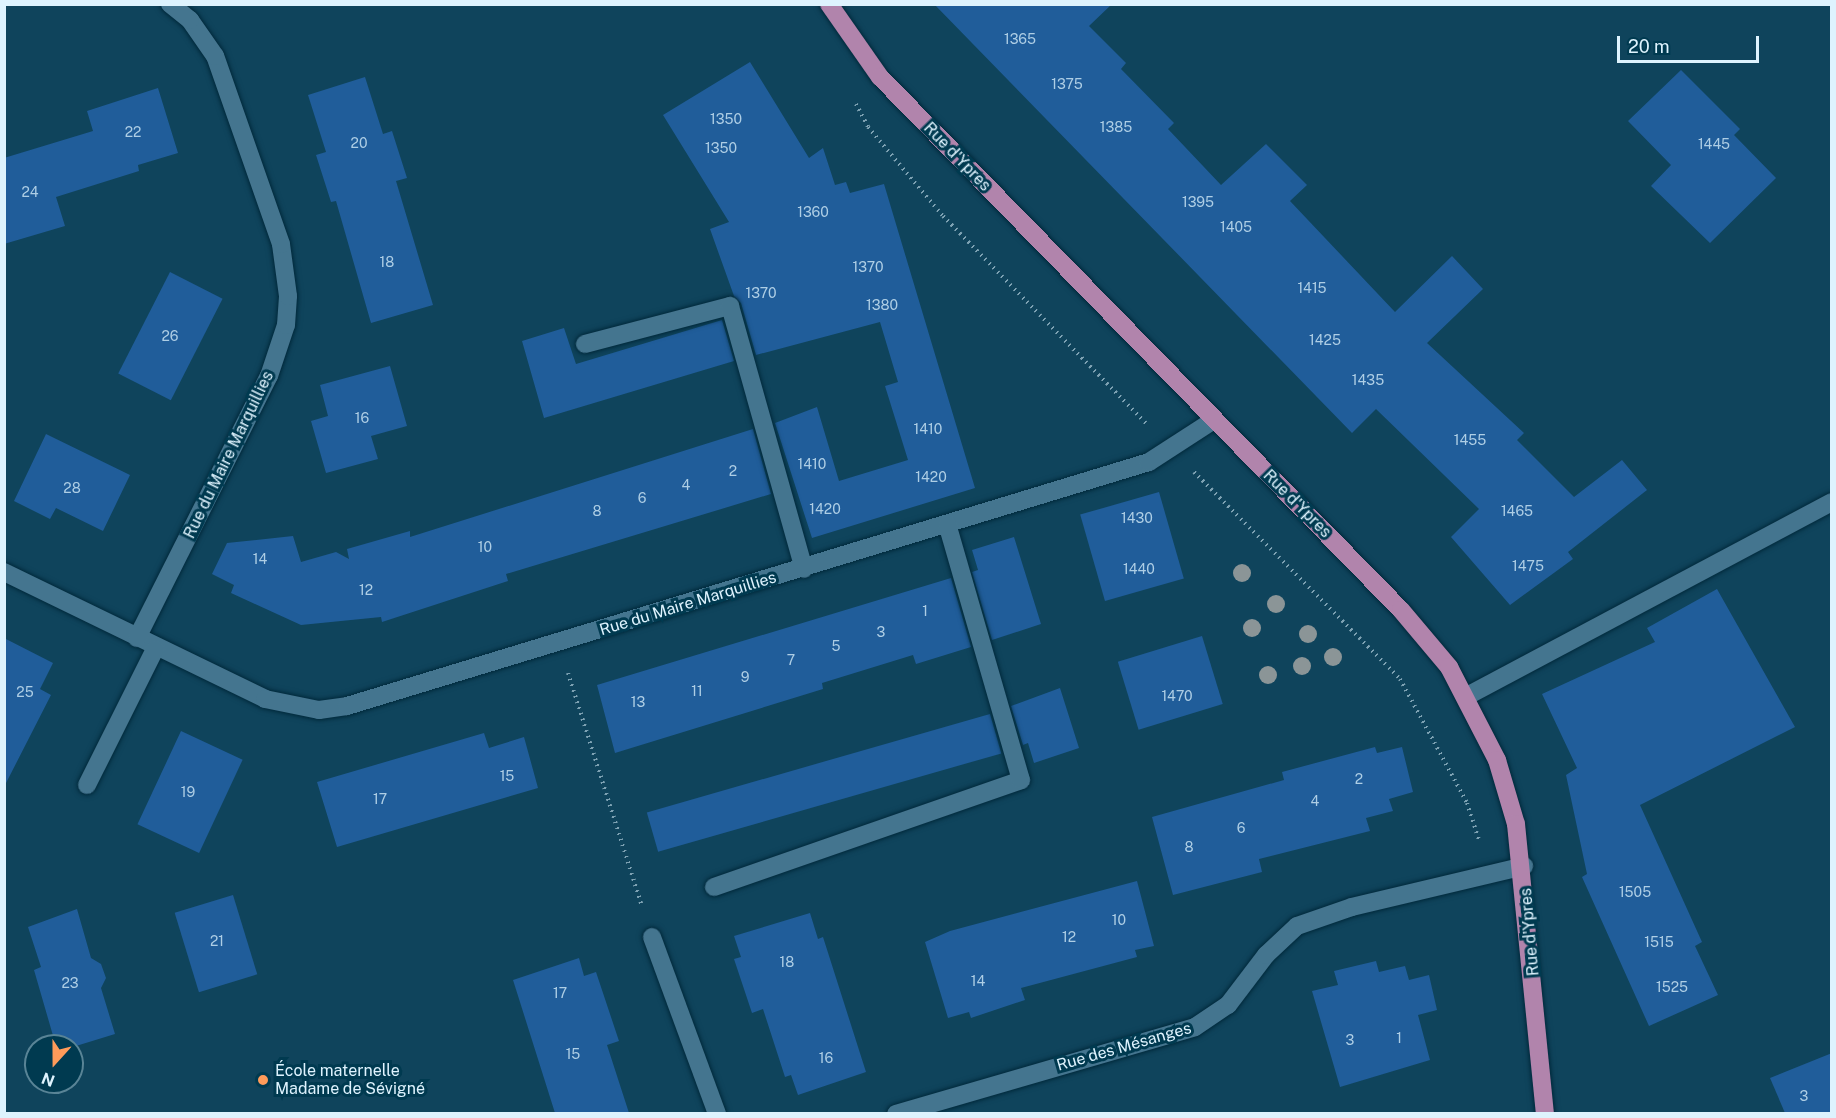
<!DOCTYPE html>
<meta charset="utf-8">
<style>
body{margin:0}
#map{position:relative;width:1836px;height:1118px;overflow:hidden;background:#0f445c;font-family:"Public Sans",sans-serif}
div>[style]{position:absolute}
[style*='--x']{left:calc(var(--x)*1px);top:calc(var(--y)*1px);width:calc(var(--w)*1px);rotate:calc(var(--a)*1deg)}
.building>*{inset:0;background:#205d9a;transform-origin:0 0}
.path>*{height:4px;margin-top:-2px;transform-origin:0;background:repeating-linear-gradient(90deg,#7ea2b3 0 1.5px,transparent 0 6px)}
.roads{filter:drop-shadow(0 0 2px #01293b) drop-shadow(0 0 2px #01293b)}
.minor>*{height:18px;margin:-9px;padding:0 9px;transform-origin:9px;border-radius:9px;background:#44758f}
.major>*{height:18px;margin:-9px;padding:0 9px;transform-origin:9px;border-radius:9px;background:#b184ac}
.trees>*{width:18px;height:18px;margin:-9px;border-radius:50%;background:#8b9597}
.dots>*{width:16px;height:16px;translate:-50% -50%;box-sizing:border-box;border:3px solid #003a50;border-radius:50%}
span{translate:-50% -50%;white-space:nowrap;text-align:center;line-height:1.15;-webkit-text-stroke:6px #003a50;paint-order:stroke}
.number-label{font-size:14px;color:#aecee5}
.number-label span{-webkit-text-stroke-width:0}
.street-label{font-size:16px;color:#def3fe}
.poi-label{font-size:16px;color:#def3fe}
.left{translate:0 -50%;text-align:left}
.frame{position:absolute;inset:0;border:6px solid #def3fe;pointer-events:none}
.north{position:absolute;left:24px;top:1034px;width:60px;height:60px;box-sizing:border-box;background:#003a50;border:2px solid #598496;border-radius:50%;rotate:201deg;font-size:16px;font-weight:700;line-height:24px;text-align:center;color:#def3fe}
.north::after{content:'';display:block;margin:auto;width:21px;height:27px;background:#ff9b5a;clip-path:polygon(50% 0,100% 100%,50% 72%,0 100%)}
.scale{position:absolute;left:1617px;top:36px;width:142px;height:27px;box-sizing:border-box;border:3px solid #def3fe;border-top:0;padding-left:8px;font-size:18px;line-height:21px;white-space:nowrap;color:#def3fe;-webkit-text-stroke:4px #003a50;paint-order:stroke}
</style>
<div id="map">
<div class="building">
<div style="clip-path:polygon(934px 4px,1112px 4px,1089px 26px,1126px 63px,1121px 69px,1174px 123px,1168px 129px,1221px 185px,1266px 144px,1307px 185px,1290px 201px,1395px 312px,1452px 256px,1483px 289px,1427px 343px,1524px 433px,1517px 440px,1574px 497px,1622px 460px,1647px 490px,1568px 552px,1573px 559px,1510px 605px,1451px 537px,1479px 509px,1376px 409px,1352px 433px)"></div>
<div style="clip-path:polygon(750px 62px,809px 158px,823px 148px,835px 185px,846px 182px,850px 193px,884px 184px,975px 488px,812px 538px,775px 423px,817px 407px,839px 481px,908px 460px,885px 386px,898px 382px,880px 322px,756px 355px,741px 303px,734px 296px,710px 229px,729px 222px,663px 115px)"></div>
<div style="clip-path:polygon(1681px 70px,1740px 129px,1734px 135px,1776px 178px,1710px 243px,1651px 186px,1671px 165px,1628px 121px)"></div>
<div style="clip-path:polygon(365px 77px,383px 134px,392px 131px,407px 178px,396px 181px,433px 305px,371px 323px,336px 201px,331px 202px,316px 155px,326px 152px,308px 95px)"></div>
<div style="clip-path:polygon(158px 88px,178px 153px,138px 165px,139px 171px,56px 197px,65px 226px,4px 244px,4px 158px,93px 131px,87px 111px)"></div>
<div style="left:170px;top:272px;width:59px;height:114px;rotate:27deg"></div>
<div style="clip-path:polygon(722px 320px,734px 361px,544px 418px,522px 341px,564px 328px,576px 364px)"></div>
<div style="clip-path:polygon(390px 366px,407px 426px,371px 436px,378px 459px,326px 473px,311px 421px,328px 416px,320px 385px)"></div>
<div style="clip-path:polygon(753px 429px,771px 494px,506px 574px,508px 581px,382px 622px,381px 617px,301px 625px,231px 593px,234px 585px,212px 574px,227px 543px,293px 536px,301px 562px,336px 552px,349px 559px,347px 549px,410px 531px,410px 537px)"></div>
<div style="clip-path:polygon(46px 434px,130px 475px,103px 531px,56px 508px,50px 519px,14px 501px)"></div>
<div style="left:1159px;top:492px;width:90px;height:82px;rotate:74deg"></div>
<div style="clip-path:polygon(1014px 537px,1041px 624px,992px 640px,972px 572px,978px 570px,972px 550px)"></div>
<div style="clip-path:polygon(951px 578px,971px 647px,916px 664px,913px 655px,822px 683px,823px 689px,615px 753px,597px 685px)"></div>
<div style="clip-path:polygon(1717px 589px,1795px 727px,1640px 805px,1702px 942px,1695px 946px,1718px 995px,1649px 1026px,1582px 877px,1587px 874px,1566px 775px,1577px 768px,1542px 694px,1655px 642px,1647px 628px)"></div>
<div style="left:1202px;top:636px;width:71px;height:88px;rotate:73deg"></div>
<div style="clip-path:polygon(4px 638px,53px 663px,40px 689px,51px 695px,4px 787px)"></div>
<div style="clip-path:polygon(1060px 688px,1079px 748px,1034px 763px,1028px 743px,1023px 745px,1011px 706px)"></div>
<div style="left:990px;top:714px;width:41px;height:357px;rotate:74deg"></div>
<div style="left:181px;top:731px;width:68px;height:103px;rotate:25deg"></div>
<div style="clip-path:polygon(484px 733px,489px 748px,524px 737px,538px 788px,337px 847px,317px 782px)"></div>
<div style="clip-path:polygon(1375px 747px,1377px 753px,1402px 747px,1413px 792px,1389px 799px,1393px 811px,1366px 818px,1370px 831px,1259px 859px,1262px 872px,1173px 895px,1152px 817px,1284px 780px,1282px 772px)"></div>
<div style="clip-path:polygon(1137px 881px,1154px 946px,1135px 950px,1137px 957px,1021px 988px,1025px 1000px,971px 1018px,969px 1012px,948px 1018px,925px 942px,950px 931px)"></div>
<div style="left:233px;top:895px;width:83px;height:61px;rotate:73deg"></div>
<div style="clip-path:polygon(77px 909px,91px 958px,101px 964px,106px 978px,101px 988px,115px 1034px,76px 1046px,56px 1046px,34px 970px,41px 967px,28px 927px)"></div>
<div style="clip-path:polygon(810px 913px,818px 939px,823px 937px,866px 1072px,798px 1095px,791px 1075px,785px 1077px,763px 1009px,752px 1013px,734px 959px,741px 957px,734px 936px)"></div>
<div style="clip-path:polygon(579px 958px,584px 976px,596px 972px,619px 1041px,607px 1045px,629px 1113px,555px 1113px,513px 980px)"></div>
<div style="clip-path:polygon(1376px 961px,1379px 972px,1405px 966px,1409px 980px,1429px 975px,1437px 1010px,1418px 1015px,1430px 1060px,1340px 1087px,1312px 991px,1338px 985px,1334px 971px)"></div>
<div style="clip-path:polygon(1832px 1053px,1832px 1113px,1785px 1113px,1770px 1078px)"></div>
</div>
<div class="path">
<div style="--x:856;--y:104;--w:26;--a:62"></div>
<div style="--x:868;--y:127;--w:116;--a:49.9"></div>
<div style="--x:943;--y:216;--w:291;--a:45.6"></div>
<div style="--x:1194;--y:472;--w:292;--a:45.1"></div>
<div style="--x:1400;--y:679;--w:141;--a:61.6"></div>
<div style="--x:1467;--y:803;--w:40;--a:72"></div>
<div style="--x:568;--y:673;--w:244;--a:72.4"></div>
</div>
<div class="roads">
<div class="minor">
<div style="--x:585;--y:344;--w:150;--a:-14.7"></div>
<div style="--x:730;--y:306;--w:273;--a:74.3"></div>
<div style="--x:4;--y:572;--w:290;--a:25.9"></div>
<div style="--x:265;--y:699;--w:55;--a:11.5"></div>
<div style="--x:319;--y:710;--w:28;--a:-8"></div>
<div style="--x:347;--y:706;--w:838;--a:-16.92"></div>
<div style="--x:1149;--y:462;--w:77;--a:-32.9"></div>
<div style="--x:137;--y:638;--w:293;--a:-63.3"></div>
<div style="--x:269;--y:376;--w:54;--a:-71.6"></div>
<div style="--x:286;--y:325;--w:29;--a:-86"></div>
<div style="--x:288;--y:296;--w:52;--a:-97.7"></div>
<div style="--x:281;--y:244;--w:199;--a:-109.3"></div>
<div style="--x:215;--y:56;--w:44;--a:-124.8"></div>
<div style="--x:190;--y:20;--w:26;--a:-141"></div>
<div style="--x:1467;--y:696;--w:413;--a:-28"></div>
<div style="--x:87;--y:785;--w:152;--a:-63.4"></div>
<div style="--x:714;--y:887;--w:325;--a:-19.2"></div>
<div style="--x:1021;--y:780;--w:266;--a:-106.1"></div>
<div style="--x:652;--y:937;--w:189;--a:69.8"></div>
<div style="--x:896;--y:1114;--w:311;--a:-16.2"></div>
<div style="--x:1195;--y:1027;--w:40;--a:-34"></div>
<div style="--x:1228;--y:1005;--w:63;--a:-52.8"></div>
<div style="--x:1266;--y:955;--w:42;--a:-43.1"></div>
<div style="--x:1297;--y:926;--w:58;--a:-19.1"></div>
<div style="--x:1352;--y:907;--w:177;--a:-13.4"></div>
</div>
<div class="major">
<div style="--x:829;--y:4;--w:89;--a:55.1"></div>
<div style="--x:880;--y:77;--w:745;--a:45.65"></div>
<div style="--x:1401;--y:610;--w:75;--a:49.9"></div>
<div style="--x:1449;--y:667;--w:105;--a:62.7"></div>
<div style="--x:1497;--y:760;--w:67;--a:73.5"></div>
<div style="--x:1516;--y:824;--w:291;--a:84.3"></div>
</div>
</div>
<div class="trees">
<div style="left:1242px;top:573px"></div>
<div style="left:1276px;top:604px"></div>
<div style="left:1252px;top:628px"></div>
<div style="left:1308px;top:634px"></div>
<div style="left:1333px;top:657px"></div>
<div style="left:1302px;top:666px"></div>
<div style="left:1268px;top:675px"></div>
</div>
<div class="dots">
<div style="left:263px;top:1080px;background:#ff9b5a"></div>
</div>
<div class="number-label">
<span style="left:1020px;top:39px">1365</span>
<span style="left:1067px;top:84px">1375</span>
<span style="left:726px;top:119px">1350</span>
<span style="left:1116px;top:127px">1385</span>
<span style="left:133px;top:132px">22</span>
<span style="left:359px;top:143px">20</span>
<span style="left:1714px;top:144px">1445</span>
<span style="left:721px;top:148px">1350</span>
<span style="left:30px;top:192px">24</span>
<span style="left:1198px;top:202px">1395</span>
<span style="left:813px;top:212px">1360</span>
<span style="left:1236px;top:227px">1405</span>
<span style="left:387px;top:262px">18</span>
<span style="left:868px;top:267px">1370</span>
<span style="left:1312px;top:288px">1415</span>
<span style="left:761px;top:293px">1370</span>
<span style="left:882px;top:305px">1380</span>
<span style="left:170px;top:336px">26</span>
<span style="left:1325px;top:340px">1425</span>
<span style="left:1368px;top:380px">1435</span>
<span style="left:362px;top:418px">16</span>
<span style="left:928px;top:429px">1410</span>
<span style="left:1470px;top:440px">1455</span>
<span style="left:812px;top:464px">1410</span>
<span style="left:733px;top:471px">2</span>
<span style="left:931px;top:477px">1420</span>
<span style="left:686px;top:485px">4</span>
<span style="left:72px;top:488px">28</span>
<span style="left:642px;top:498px">6</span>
<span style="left:825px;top:509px">1420</span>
<span style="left:597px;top:511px">8</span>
<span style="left:1517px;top:511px">1465</span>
<span style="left:1137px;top:518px">1430</span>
<span style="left:485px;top:547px">10</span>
<span style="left:260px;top:559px">14</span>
<span style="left:1528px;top:566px">1475</span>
<span style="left:1139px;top:569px">1440</span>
<span style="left:366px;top:590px">12</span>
<span style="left:925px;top:611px">1</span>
<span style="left:881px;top:632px">3</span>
<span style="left:836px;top:646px">5</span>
<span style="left:791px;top:660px">7</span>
<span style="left:745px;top:677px">9</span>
<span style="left:697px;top:691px">11</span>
<span style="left:25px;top:692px">25</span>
<span style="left:1177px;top:696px">1470</span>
<span style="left:638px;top:702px">13</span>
<span style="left:507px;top:776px">15</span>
<span style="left:1359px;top:779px">2</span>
<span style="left:188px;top:792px">19</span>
<span style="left:380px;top:799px">17</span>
<span style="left:1315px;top:801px">4</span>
<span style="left:1241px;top:828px">6</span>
<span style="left:1189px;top:847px">8</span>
<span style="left:1635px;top:892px">1505</span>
<span style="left:1119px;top:920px">10</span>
<span style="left:1069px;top:937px">12</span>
<span style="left:217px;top:941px">21</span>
<span style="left:1659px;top:942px">1515</span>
<span style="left:787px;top:962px">18</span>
<span style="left:978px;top:981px">14</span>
<span style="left:70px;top:983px">23</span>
<span style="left:1672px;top:987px">1525</span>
<span style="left:560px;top:993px">17</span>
<span style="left:1399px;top:1038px">1</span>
<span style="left:1350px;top:1040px">3</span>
<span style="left:573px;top:1054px">15</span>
<span style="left:826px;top:1058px">16</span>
<span style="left:1804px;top:1096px">3</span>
</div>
<div class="street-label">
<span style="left:957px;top:157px;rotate:46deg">Rue d'Ypres</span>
<span style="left:229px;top:455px;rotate:-64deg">Rue du Maire Marquillies</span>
<span style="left:1297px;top:504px;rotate:45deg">Rue d'Ypres</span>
<span style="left:688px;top:604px;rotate:-17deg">Rue du Maire Marquillies</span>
<span style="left:1530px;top:932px;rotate:-95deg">Rue d'Ypres</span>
<span style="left:1124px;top:1047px;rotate:-16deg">Rue des Mésanges</span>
</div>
<div class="poi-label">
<span class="left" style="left:275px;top:1080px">École maternelle<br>Madame de Sévigné</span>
</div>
<div class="frame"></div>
<div class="north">N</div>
<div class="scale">20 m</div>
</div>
